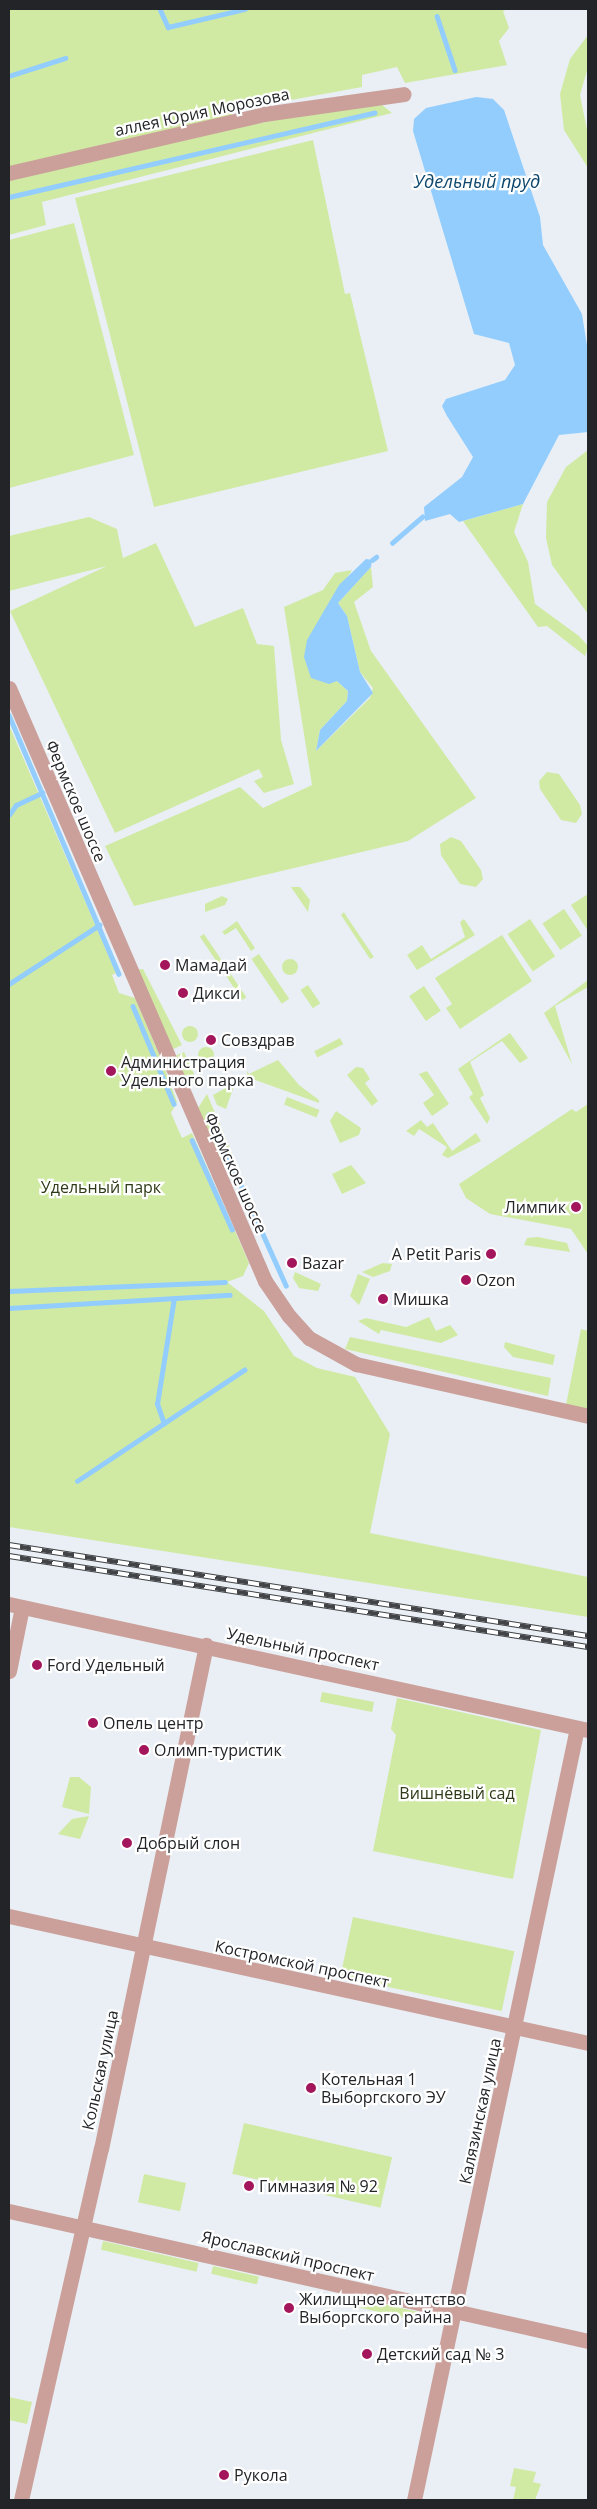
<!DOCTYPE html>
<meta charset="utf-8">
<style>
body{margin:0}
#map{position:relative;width:597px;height:2509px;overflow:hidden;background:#e9eff4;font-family:"Open Sans",sans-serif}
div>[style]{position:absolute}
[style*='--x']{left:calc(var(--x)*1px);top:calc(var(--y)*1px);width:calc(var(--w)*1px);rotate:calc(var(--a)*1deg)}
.green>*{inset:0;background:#d0eaa4;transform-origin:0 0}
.round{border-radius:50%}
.water>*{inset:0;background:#92cdfe}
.stream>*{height:4.5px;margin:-2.25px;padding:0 2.25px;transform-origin:2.25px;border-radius:2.25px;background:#92cdfe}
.minor>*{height:15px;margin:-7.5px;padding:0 7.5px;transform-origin:7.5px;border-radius:7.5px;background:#cba09b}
.rail>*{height:5.5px;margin-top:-2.75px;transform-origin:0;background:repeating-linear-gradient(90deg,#fff 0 11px,#414346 0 22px);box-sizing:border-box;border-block:1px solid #414346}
.dots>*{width:14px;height:14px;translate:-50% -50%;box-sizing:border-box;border:2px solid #fff;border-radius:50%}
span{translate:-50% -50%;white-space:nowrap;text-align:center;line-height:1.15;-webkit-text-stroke:4.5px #fff;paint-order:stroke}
.street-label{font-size:16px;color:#232427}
.poi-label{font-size:16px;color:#232427}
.left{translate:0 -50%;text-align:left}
.right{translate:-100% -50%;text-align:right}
.park-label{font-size:16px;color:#2e3a17}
.water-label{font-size:18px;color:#0d476e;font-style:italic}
.frame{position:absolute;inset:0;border:10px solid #232427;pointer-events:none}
</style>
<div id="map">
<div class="green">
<div style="clip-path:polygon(9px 9px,508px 9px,503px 11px,509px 28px,499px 41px,507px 65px,405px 83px,397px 67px,362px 75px,362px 87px,231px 111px,235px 128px,345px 107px,381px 104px,392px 113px,42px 202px,46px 225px,9px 235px)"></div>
<div style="clip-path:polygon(588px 35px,588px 67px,580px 95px,588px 135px,588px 168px,564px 130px,560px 94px,570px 59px)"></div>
<div style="clip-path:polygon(313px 140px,345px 294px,350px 293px,388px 451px,154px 507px,75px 198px)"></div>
<div style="clip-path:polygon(74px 223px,134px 455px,9px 488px,9px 240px)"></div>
<div style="clip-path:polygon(588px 450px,588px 614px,552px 565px,546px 538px,547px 502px,566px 467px)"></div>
<div style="clip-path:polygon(523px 504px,514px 532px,528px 562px,535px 604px,579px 636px,588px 646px,585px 656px,547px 626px,538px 627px,463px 521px)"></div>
<div style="clip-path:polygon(89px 517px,117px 529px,123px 558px,156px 543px,195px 627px,243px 608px,257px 644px,274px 646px,281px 740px,294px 784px,264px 793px,254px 781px,263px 777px,259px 769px,115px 833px,10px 611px,107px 566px,9px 591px,9px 536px)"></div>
<div style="clip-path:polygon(371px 567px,373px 587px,354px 602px,371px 651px,476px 798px,408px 841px,134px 906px,105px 846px,240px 787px,263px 808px,312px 785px,284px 607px,323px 590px,335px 573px,352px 570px,319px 622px,337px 681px,348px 691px,347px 701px,320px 730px,316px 751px,370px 698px,373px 688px,360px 672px,347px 616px,338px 603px)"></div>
<div style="clip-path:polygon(9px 725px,116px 973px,112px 975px,119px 993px,135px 998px,162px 1061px,177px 1102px,171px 1113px,182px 1138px,192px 1133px,249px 1263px,243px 1276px,227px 1282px,264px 1311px,294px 1356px,317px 1368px,355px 1377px,390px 1434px,370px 1533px,588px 1577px,588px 1617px,9px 1527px)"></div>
<div style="clip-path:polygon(547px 772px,559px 774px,580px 805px,582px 814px,576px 823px,561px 820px,540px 789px,539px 781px)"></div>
<div style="clip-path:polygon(451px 837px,461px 841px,481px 870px,483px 879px,476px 887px,460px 884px,441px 855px,440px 844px)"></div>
<div style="clip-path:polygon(291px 887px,300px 887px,310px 900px,308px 912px)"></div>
<div style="clip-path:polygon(588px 894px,588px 931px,571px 905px)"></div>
<div style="clip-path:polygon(222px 896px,228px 899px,225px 905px,205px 912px,205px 904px)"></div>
<div style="left:564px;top:909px;width:32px;height:26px;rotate:56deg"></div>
<div style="clip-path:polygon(344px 912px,345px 914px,374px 957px,370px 959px,341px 915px)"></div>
<div style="clip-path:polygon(464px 919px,475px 935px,417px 970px,407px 955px,422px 945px,431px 959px,465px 937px,460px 922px)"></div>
<div style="left:530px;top:919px;width:45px;height:27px;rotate:56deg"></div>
<div style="clip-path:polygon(237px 921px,255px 948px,251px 951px,236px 928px,225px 935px,222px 932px)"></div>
<div style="left:204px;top:934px;width:32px;height:5px;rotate:56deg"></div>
<div style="clip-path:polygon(502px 935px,532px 981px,460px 1029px,446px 1008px,452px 1004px,435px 978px)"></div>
<div style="left:259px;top:954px;width:54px;height:9px;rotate:56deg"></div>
<div class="round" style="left:282px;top:959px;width:16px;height:16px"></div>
<div style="left:224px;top:964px;width:40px;height:5px;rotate:56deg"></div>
<div style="clip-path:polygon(143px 969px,182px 1045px,169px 1051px,134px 970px)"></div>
<div style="clip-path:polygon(588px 980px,588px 987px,555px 1006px,572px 1064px,544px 1013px)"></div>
<div style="left:308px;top:985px;width:22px;height:9px;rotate:56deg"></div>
<div style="left:424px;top:986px;width:30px;height:18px;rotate:56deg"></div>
<div class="round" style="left:182px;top:1026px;width:16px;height:16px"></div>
<div style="clip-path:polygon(510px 1033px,528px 1058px,520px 1063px,502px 1041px,470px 1062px,484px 1095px,480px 1098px,490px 1118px,487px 1124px,469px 1097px,473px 1094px,458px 1069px)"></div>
<div style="left:340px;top:1038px;width:7px;height:29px;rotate:63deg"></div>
<div class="round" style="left:198px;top:1047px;width:16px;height:16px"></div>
<div style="clip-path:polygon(184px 1052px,195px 1076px,194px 1081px,182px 1082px,171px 1058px)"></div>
<div style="clip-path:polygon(278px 1060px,299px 1085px,319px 1100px,319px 1103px,247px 1077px,247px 1071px,249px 1074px)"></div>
<div style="clip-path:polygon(356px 1067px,363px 1068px,370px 1079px,365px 1083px,378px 1101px,372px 1106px,347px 1075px)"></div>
<div style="clip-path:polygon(427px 1071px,449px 1104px,432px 1116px,423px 1103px,434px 1095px,419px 1074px)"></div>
<div style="clip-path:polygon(235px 1083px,226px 1109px,217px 1105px,213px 1095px)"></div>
<div style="clip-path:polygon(207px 1094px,235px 1160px,220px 1166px,198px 1108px)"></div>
<div style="left:287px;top:1097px;width:35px;height:8px;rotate:22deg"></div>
<div style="clip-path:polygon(588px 1104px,588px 1254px,571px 1229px,490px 1214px,466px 1198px,459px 1184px,572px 1109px,576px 1112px)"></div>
<div style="clip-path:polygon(336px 1111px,361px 1128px,359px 1135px,340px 1143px,330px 1121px)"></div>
<div style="clip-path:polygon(421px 1120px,427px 1127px,433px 1123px,452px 1151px,476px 1133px,481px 1141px,448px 1158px,442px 1155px,447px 1147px,419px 1129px,414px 1136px,406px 1131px)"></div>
<div style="clip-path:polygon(351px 1165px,366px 1183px,342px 1194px,332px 1174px)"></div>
<div style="clip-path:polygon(538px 1237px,567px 1243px,570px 1252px,524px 1245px,527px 1238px)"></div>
<div style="clip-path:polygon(383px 1263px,392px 1264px,390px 1271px,373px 1277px,362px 1272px)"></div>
<div style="clip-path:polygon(295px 1272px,321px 1284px,318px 1291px,299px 1288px,293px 1278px)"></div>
<div style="clip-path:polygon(358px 1274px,370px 1279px,359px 1305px,350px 1296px)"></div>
<div style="clip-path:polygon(429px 1317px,436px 1331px,450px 1325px,458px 1335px,441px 1343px,381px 1330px,379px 1334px,358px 1321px,366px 1318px,406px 1327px)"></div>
<div style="clip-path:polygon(581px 1329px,588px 1331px,588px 1409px,566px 1405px)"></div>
<div style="clip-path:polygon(350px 1337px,551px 1378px,548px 1396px,345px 1349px)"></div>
<div style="clip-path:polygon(505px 1342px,555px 1355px,553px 1365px,513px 1357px,504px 1347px)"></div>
<div style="left:322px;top:1692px;width:53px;height:10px;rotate:11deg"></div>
<div style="clip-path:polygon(397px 1698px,541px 1730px,513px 1879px,373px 1851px,396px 1735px,391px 1729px)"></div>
<div style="clip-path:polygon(70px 1777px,79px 1777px,91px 1787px,89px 1814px,62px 1807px)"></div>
<div style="clip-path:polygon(89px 1816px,80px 1839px,58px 1834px,72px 1819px)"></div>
<div style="left:353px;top:1917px;width:165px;height:61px;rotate:12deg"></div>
<div style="left:244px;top:2123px;width:152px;height:52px;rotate:13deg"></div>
<div style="left:144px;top:2174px;width:43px;height:29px;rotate:12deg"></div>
<div style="left:103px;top:2241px;width:98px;height:9px;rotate:13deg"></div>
<div style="left:213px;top:2266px;width:47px;height:8px;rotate:13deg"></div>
<div style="left:358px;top:2298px;width:73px;height:9px;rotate:13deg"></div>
<div style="clip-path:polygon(9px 2397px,32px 2402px,27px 2424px,9px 2420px)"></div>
<div style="clip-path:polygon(514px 2468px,536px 2472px,533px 2482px,541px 2484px,535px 2500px,513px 2500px,516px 2487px,510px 2486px)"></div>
</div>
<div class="water">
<div style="clip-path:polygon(476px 97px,493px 99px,504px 110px,540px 217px,543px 245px,582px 314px,588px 352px,588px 432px,559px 435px,523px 504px,459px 522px,450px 514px,425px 521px,424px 507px,462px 477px,473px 457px,447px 416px,442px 406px,446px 399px,505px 380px,515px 365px,509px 343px,474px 334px,413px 131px,414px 119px,426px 108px)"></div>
<div style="clip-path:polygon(366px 559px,372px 560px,371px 567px,338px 603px,347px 616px,360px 672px,373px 693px,316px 751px,320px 730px,347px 701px,348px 691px,337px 681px,329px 684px,311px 678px,304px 657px,307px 640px,339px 585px)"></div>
</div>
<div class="stream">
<div style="--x:160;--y:9;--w:20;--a:66"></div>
<div style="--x:168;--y:27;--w:79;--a:-13.2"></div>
<div style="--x:437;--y:16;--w:57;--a:71.6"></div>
<div style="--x:9;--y:76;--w:59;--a:-17.8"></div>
<div style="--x:9;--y:197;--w:375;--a:-13"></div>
<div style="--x:392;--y:543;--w:40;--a:-41"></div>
<div style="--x:372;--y:560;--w:5;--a:-37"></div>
<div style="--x:9;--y:715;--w:281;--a:67"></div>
<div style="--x:9;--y:815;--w:12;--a:-55"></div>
<div style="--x:16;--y:805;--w:29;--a:-25"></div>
<div style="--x:9;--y:984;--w:108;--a:-33.2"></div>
<div style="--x:133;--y:1006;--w:106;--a:67.3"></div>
<div style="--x:209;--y:1114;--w:188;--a:65.8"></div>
<div style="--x:192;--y:1140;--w:98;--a:65.8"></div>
<div style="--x:9;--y:1291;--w:216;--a:-2.4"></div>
<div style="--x:9;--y:1308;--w:221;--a:-3.4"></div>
<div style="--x:164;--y:1424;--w:21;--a:-109"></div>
<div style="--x:157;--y:1404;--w:107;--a:-80.9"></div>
<div style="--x:77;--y:1481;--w:201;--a:-33.6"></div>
</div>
<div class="minor">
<div style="--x:9;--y:173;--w:262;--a:-13"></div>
<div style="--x:264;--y:114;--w:141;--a:-8.1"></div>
<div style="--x:9;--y:688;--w:646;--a:66.65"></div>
<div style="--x:265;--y:1281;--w:42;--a:55.6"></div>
<div style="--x:289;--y:1316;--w:30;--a:48"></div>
<div style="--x:309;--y:1338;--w:54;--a:29"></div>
<div style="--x:356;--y:1364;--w:238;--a:12.6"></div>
<div style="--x:9;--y:1604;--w:593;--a:12.28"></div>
<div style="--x:9;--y:1671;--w:65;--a:-78.5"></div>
<div style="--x:9;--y:1916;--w:593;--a:12.37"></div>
<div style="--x:9;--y:2211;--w:593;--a:12.65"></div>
<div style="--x:21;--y:2500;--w:360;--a:-77.2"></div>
<div style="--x:101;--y:2149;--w:515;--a:-78.23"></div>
<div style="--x:414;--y:2500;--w:789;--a:-78.08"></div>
</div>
<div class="rail">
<div style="--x:9;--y:1545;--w:586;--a:8.93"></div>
<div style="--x:9;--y:1556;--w:586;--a:8.93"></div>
</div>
<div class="dots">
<div style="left:165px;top:965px;background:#a3165c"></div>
<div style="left:183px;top:993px;background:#a3165c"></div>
<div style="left:211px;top:1040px;background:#a3165c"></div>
<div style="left:111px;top:1071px;background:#a3165c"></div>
<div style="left:576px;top:1207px;background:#a3165c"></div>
<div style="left:491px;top:1254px;background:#a3165c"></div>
<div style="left:292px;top:1263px;background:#a3165c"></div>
<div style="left:466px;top:1280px;background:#a3165c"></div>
<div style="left:383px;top:1299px;background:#a3165c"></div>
<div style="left:37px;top:1665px;background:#a3165c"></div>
<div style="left:93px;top:1723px;background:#a3165c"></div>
<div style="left:144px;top:1750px;background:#a3165c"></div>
<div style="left:127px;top:1843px;background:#a3165c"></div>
<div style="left:311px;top:2088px;background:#a3165c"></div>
<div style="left:249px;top:2186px;background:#a3165c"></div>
<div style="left:289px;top:2308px;background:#a3165c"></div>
<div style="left:367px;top:2354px;background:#a3165c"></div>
<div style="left:224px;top:2475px;background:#a3165c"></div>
</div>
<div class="street-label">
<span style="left:202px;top:112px;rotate:-12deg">аллея Юрия Морозова</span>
<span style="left:76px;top:801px;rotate:67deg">Фермское шоссе</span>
<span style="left:236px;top:1173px;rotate:66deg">Фермское шоссе</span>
<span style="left:303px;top:1649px;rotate:12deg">Удельный проспект</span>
<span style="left:302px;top:1964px;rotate:12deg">Костромской проспект</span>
<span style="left:100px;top:2070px;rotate:-78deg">Кольская улица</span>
<span style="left:480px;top:2111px;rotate:-78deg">Калязинская улица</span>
<span style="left:288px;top:2256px;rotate:13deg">Ярославский проспект</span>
</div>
<div class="poi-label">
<span class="left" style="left:175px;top:965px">Мамадай</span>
<span class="left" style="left:193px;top:993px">Дикси</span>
<span class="left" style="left:221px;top:1040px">Совздрав</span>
<span class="left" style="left:121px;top:1071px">Администрация<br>Удельного парка</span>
<span class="right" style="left:566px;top:1207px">Лимпик</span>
<span class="right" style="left:481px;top:1254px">A Petit Paris</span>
<span class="left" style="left:302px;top:1263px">Bazar</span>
<span class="left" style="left:476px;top:1280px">Ozon</span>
<span class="left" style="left:393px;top:1299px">Мишка</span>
<span class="left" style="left:47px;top:1665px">Ford Удельный</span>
<span class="left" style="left:103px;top:1723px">Опель центр</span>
<span class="left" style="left:154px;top:1750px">Олимп-туристик</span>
<span class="left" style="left:137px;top:1843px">Добрый слон</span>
<span class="left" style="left:321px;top:2088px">Котельная 1<br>Выборгского ЭУ</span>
<span class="left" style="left:259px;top:2186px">Гимназия № 92</span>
<span class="left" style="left:299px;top:2308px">Жилищное агентство<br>Выборгского райна</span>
<span class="left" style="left:377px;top:2354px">Детский сад № 3</span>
<span class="left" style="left:234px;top:2475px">Рукола</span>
</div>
<div class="park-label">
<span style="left:101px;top:1187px">Удельный парк</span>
<span style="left:457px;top:1793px">Вишнёвый сад</span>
</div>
<div class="water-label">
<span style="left:477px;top:181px">Удельный пруд</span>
</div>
<div class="frame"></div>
</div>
